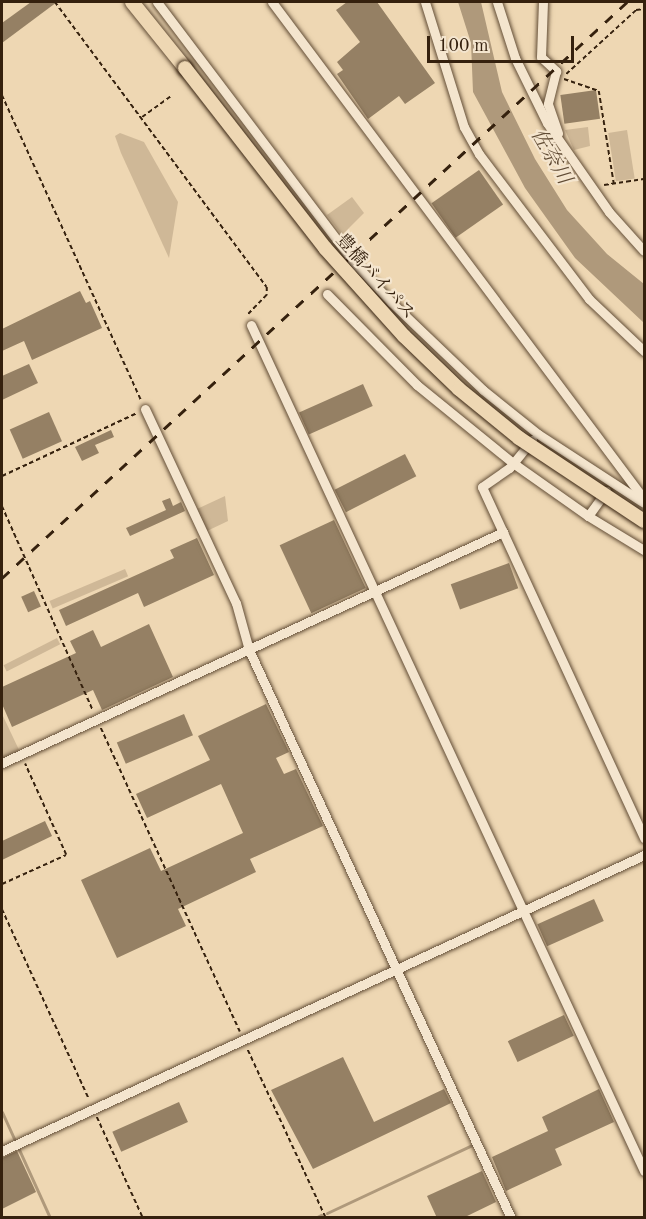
<!DOCTYPE html>
<meta charset="utf-8">
<style>
body{margin:0}
#map{position:relative;width:646px;height:1219px;overflow:hidden;background:#eed7b3;font-family:"Old Standard TT","Noto Serif JP",serif}
div>[style]{position:absolute}
[style*='--x']{left:calc(var(--x)*1px);top:calc(var(--y)*1px);width:calc(var(--w)*1px);rotate:calc(var(--a)*1deg)}
.green>*{inset:0;background:#cfb897;transform-origin:0 0}
.water>*{inset:0;background:#af997b}
.stream>*{height:3px;margin:-1.5px;padding:0 1.5px;transform-origin:1.5px;border-radius:1.5px;background:#af997b}
.building>*{inset:0;background:#958064;transform-origin:0 0}
.path>*{height:1.5px;margin-top:-0.75px;transform-origin:0;background:repeating-linear-gradient(90deg,#35210e 0 4.5px,transparent 0 7.5px)}
.roads{filter:drop-shadow(0 0 2px #634e37) drop-shadow(0 0 2px #634e37)}
.minor>*{height:9px;margin:-4.5px;padding:0 4.5px;transform-origin:4.5px;border-radius:4.5px;background:#f4e5ce}
.highway>*{height:14px;margin:-7px;padding:0 7px;transform-origin:7px;border-radius:7px;background:#eed7b3}
.rail>*{height:3px;margin-top:-1.5px;transform-origin:0;background:repeating-linear-gradient(90deg,#35210e 0 10px,transparent 0 20px)}
.bridges{filter:drop-shadow(0 0 2px #35210e) drop-shadow(0 0 2px #35210e)}
.highway-bridge>*{height:14px;margin:-7px;padding:0 7px;transform-origin:7px;border-radius:7px;background:#eed7b3}
span{translate:-50% -50%;white-space:nowrap;text-align:center;line-height:1.15;-webkit-text-stroke:4.5px #f4e5ce;paint-order:stroke}
.street-label{font-size:18px;color:#35210e}
.water-label{font-size:20px;color:#604b34;font-style:italic}
.frame{position:absolute;inset:0;border:3px solid #35210e;pointer-events:none}
.scale{position:absolute;left:427px;top:36px;width:147px;height:27px;box-sizing:border-box;border:3px solid #35210e;border-top:0;padding-left:8px;font-size:18px;line-height:21px;white-space:nowrap;color:#35210e;-webkit-text-stroke:4px #f4e5ce;paint-order:stroke}
</style>
<div id="map">
<div class="green">
<div style="clip-path:polygon(588px 127px,590px 146px,574px 150px,565px 130px)"></div>
<div style="left:627px;top:130px;width:49px;height:19px;rotate:81deg"></div>
<div style="clip-path:polygon(120px 133px,144px 142px,178px 202px,169px 258px,121px 153px,115px 136px)"></div>
<div style="clip-path:polygon(352px 197px,364px 213px,342px 235px,327px 215px)"></div>
<div style="clip-path:polygon(225px 496px,228px 521px,207px 531px,197px 509px)"></div>
<div style="left:125px;top:569px;width:8px;height:82px;rotate:67deg"></div>
<div style="left:57px;top:638px;width:7px;height:60px;rotate:63deg"></div>
<div style="clip-path:polygon(2px 714px,20px 752px,2px 761px)"></div>
</div>
<div class="water">
<div style="clip-path:polygon(458px 2px,481px 2px,502px 92px,535px 159px,567px 210px,607px 254px,644px 284px,644px 323px,575px 258px,525px 188px,473px 92px,471px 43px)"></div>
</div>
<div class="stream">
<div style="--x:2;--y:1112;--w:116;--a:65.6"></div>
<div style="--x:327;--y:1213;--w:160;--a:-25.1"></div>
<div style="--x:315;--y:1218;--w:7;--a:-27"></div>
</div>
<div class="building">
<div style="clip-path:polygon(31px 2px,57px 2px,2px 43px,2px 23px)"></div>
<div style="clip-path:polygon(347px 2px,377px 2px,435px 83px,405px 104px,399px 96px,368px 119px,337px 74px,343px 70px,337px 62px,360px 42px,336px 10px)"></div>
<div style="left:596px;top:90px;width:29px;height:36px;rotate:82deg"></div>
<div style="left:479px;top:170px;width:42px;height:58px;rotate:55deg"></div>
<div style="clip-path:polygon(80px 291px,86px 303px,90px 301px,102px 328px,32px 360px,24px 341px,2px 351px,2px 329px)"></div>
<div style="clip-path:polygon(29px 364px,38px 383px,2px 400px,2px 376px)"></div>
<div style="left:363px;top:384px;width:24px;height:70px;rotate:66deg"></div>
<div style="left:49px;top:412px;width:32px;height:43px;rotate:66deg"></div>
<div style="clip-path:polygon(111px 430px,114px 437px,95px 445px,99px 453px,82px 461px,75px 447px)"></div>
<div style="left:405px;top:454px;width:25px;height:79px;rotate:63deg"></div>
<div style="clip-path:polygon(170px 498px,173px 506px,181px 502px,185px 511px,130px 536px,126px 528px,166px 510px,162px 501px)"></div>
<div style="left:334px;top:520px;width:75px;height:60px;rotate:65deg"></div>
<div style="clip-path:polygon(197px 538px,214px 575px,144px 607px,138px 593px,66px 626px,59px 610px,174px 558px,170px 550px)"></div>
<div style="left:509px;top:563px;width:27px;height:62px;rotate:70deg"></div>
<div style="left:34px;top:591px;width:17px;height:14px;rotate:66deg"></div>
<div style="clip-path:polygon(149px 624px,173px 677px,102px 710px,93px 690px,12px 727px,2px 704px,2px 687px,76px 653px,70px 641px,93px 630px,101px 647px)"></div>
<div style="clip-path:polygon(266px 704px,289px 752px,276px 758px,284px 774px,296px 769px,323px 826px,250px 859px,256px 872px,178px 909px,186px 926px,117px 958px,81px 880px,150px 848px,161px 871px,243px 833px,221px 784px,147px 818px,136px 794px,210px 760px,198px 736px)"></div>
<div style="left:184px;top:714px;width:23px;height:73px;rotate:67deg"></div>
<div style="clip-path:polygon(45px 821px,52px 836px,2px 860px,2px 841px)"></div>
<div style="left:594px;top:899px;width:24px;height:62px;rotate:66deg"></div>
<div style="left:564px;top:1015px;width:23px;height:62px;rotate:65deg"></div>
<div style="clip-path:polygon(343px 1057px,374px 1122px,444px 1089px,451px 1103px,313px 1169px,271px 1090px)"></div>
<div style="clip-path:polygon(599px 1089px,614px 1122px,555px 1149px,562px 1165px,506px 1191px,492px 1157px,548px 1131px,542px 1117px)"></div>
<div style="left:179px;top:1102px;width:22px;height:73px;rotate:66deg"></div>
<div style="clip-path:polygon(17px 1151px,36px 1192px,2px 1209px,2px 1158px)"></div>
<div style="clip-path:polygon(482px 1171px,496px 1202px,463px 1218px,437px 1218px,427px 1196px)"></div>
</div>
<div class="path">
<div style="--x:55;--y:2;--w:355;--a:53.4"></div>
<div style="--x:267;--y:287;--w:8;--a:90"></div>
<div style="--x:267;--y:295;--w:28;--a:134"></div>
<div style="--x:566;--y:74;--w:95;--a:-42.4"></div>
<div style="--x:636;--y:10;--w:8;--a:-7"></div>
<div style="--x:564;--y:79;--w:37;--a:19"></div>
<div style="--x:599;--y:91;--w:94;--a:80.8"></div>
<div style="--x:2;--y:95;--w:335;--a:65.5"></div>
<div style="--x:142;--y:117;--w:37;--a:-36"></div>
<div style="--x:604;--y:185;--w:40;--a:-8.5"></div>
<div style="--x:2;--y:476;--w:149;--a:-25"></div>
<div style="--x:2;--y:506;--w:223;--a:66"></div>
<div style="--x:101;--y:728;--w:334;--a:65.4"></div>
<div style="--x:2;--y:884;--w:70;--a:-24.4"></div>
<div style="--x:66;--y:855;--w:100;--a:-114.3"></div>
<div style="--x:2;--y:909;--w:209;--a:65.4"></div>
<div style="--x:248;--y:1050;--w:185;--a:65.1"></div>
<div style="--x:97;--y:1117;--w:111;--a:65.5"></div>
</div>
<div class="roads">
<div class="minor">
<div style="--x:157;--y:2;--w:331;--a:52.9"></div>
<div style="--x:357;--y:266;--w:50;--a:46.6"></div>
<div style="--x:391;--y:302;--w:127;--a:43.7"></div>
<div style="--x:483;--y:390;--w:70;--a:38.7"></div>
<div style="--x:538;--y:434;--w:126;--a:33.1"></div>
<div style="--x:272;--y:2;--w:621;--a:53.19"></div>
<div style="--x:425;--y:2;--w:131;--a:72.7"></div>
<div style="--x:464;--y:127;--w:31;--a:61"></div>
<div style="--x:479;--y:154;--w:182;--a:52.8"></div>
<div style="--x:589;--y:299;--w:76;--a:43.4"></div>
<div style="--x:497;--y:2;--w:59;--a:72.2"></div>
<div style="--x:515;--y:58;--w:72;--a:63.8"></div>
<div style="--x:547;--y:123;--w:108;--a:55.1"></div>
<div style="--x:609;--y:212;--w:52;--a:48.1"></div>
<div style="--x:543;--y:2;--w:55;--a:92.1"></div>
<div style="--x:541;--y:57;--w:21;--a:43"></div>
<div style="--x:556;--y:71;--w:34;--a:104"></div>
<div style="--x:548;--y:104;--w:31;--a:71"></div>
<div style="--x:327;--y:294;--w:128;--a:45.3"></div>
<div style="--x:417;--y:385;--w:124;--a:39.1"></div>
<div style="--x:513;--y:463;--w:92;--a:35.2"></div>
<div style="--x:588;--y:516;--w:31;--a:-54"></div>
<div style="--x:251;--y:325;--w:933;--a:65.08"></div>
<div style="--x:145;--y:409;--w:214;--a:64.9"></div>
<div style="--x:236;--y:603;--w:49;--a:74.5"></div>
<div style="--x:249;--y:650;--w:626;--a:65.24"></div>
<div style="--x:532;--y:440;--w:36;--a:129"></div>
<div style="--x:509;--y:468;--w:33;--a:145"></div>
<div style="--x:482;--y:487;--w:387;--a:65.2"></div>
<div style="--x:588;--y:516;--w:66;--a:31.3"></div>
<div style="--x:2;--y:763;--w:552;--a:-24.75"></div>
<div style="--x:2;--y:1151;--w:707;--a:-24.75"></div>
</div>
<div class="highway">
<div style="--x:132;--y:2;--w:85;--a:51.2"></div>
</div>
</div>
<div class="rail">
<div style="--x:2;--y:578;--w:850;--a:-42.66"></div>
</div>
<div class="bridges">
<div class="highway-bridge">
<div style="--x:185;--y:68;--w:228;--a:52.1"></div>
<div style="--x:325;--y:248;--w:118;--a:48.1"></div>
<div style="--x:404;--y:336;--w:76;--a:43.9"></div>
<div style="--x:459;--y:389;--w:77;--a:39.2"></div>
<div style="--x:519;--y:438;--w:150;--a:33.6"></div>
</div>
</div>
<div class="street-label">
<span style="left:375px;top:277px;rotate:48deg">豊橋バイパス</span>
</div>
<div class="water-label">
<span style="left:550px;top:157px;rotate:60deg">佐奈川</span>
</div>
<div class="frame"></div>
<div class="scale">100 m</div>
</div>
